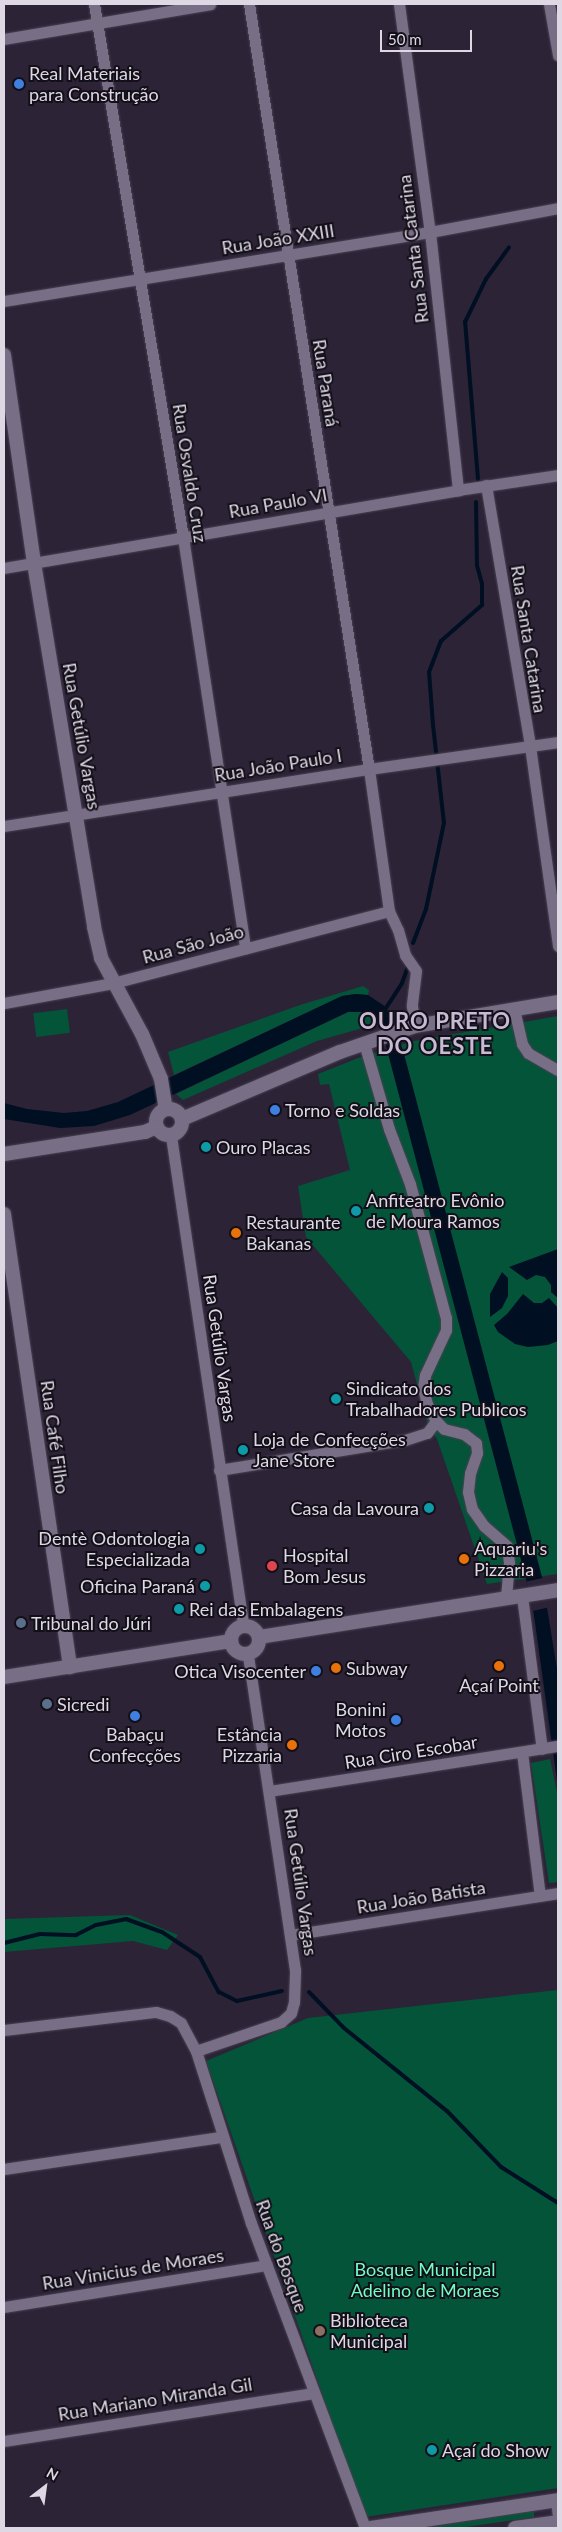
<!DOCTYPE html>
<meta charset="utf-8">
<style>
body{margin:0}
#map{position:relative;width:562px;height:2532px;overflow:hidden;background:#2c2337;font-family:Lato,sans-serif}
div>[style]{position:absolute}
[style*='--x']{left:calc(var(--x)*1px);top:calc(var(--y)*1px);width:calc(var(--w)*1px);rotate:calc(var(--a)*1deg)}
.green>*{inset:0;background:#035439;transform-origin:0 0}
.water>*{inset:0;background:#000f22}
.pier>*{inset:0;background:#2c2337;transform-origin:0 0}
.stream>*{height:4px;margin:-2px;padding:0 2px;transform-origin:2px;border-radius:2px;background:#000f22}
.roads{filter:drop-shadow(0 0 1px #494152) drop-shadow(0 0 1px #494152)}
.minor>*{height:11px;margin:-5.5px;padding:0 5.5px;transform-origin:5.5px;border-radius:5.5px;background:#786e86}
.tertiary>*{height:14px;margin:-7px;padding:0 7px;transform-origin:7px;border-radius:7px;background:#786e86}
.tertiary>.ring{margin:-7px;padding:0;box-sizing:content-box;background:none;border:14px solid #786e86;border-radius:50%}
.dots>*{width:14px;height:14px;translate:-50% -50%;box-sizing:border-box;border:2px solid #130f18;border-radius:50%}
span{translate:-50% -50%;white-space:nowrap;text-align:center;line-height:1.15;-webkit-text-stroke:4px #130f18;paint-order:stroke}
.poi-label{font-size:18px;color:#ded8e5}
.left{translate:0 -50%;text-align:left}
.right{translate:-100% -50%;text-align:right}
.street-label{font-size:18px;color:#ded8e5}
.park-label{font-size:18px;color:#70fec2}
.district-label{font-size:22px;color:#c6bad5;font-weight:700;letter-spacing:1px}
.frame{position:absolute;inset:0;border:5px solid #ded8e5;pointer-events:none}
.north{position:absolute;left:20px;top:2462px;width:50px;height:50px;-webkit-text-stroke:4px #130f18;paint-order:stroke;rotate:30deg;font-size:14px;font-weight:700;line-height:20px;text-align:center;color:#ded8e5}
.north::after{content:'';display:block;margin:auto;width:18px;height:22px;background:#ded8e5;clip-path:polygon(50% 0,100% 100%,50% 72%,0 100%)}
.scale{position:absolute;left:380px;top:30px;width:92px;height:22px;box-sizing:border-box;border:2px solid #ded8e5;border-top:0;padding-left:6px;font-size:15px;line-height:18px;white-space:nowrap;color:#ded8e5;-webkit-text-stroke:4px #130f18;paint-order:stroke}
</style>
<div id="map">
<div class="green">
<div style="clip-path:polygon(363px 986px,369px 990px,368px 995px,356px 994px,342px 996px,174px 1075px,168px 1052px,300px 1005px)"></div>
<div style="left:67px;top:1009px;width:24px;height:34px;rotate:83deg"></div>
<div style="clip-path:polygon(358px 1010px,366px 1012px,380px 1023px,317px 1041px,183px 1100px,176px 1094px,348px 1012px)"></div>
<div style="clip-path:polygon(558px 1016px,558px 1574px,487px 1584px,437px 1439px,428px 1425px,411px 1362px,306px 1237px,298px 1186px,350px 1170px,329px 1084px,320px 1085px,318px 1074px,358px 1058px,414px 1041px)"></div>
<div style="clip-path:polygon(550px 1759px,558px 1797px,558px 1882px,549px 1883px,531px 1763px)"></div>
<div style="clip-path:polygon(130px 1915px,178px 1935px,167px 1950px,133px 1941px,4px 1952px,4px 1919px)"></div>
<div style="clip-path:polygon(558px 1990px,558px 2488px,365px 2517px,206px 2061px,308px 2018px)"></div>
<div style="clip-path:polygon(534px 2511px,534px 2517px,459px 2528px,424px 2528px)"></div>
</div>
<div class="water">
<div style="clip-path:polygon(356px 994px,368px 995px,386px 1007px,403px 1050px,542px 1577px,558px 1675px,558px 1788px,534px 1615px,526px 1579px,380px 1023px,366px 1012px,348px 1012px,130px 1115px,94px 1126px,60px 1128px,4px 1119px,4px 1103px,27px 1109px,64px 1113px,87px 1111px,118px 1102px,342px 996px)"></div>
<div style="clip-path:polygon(558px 1249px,558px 1298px,551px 1292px,551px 1285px,545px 1277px,536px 1275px,527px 1280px,509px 1267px)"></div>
<div style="clip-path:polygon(502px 1272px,508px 1278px,508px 1296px,502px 1308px,490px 1317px,490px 1294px)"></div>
<div style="clip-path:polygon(523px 1294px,534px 1303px,542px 1303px,549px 1298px,558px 1308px,558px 1341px,548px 1345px,528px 1347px,515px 1344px,498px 1332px,494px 1325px,507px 1314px)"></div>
</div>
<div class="pier">
<div style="left:543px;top:1578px;width:30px;height:17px;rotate:78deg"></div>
</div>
<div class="stream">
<div style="--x:478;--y:479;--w:158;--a:-94.7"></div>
<div style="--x:465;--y:322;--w:48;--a:-64"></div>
<div style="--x:486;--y:279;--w:39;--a:-54"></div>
<div style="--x:413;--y:943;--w:36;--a:-69"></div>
<div style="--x:426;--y:909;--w:88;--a:-78.2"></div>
<div style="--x:444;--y:823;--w:99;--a:-96.4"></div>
<div style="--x:433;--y:725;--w:53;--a:-94.3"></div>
<div style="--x:429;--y:672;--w:33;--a:-69"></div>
<div style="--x:441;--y:641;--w:55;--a:-41.3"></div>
<div style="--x:482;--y:605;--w:21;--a:-90"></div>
<div style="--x:482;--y:584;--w:20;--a:-105"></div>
<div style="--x:477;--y:565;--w:63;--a:-90.9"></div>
<div style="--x:384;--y:1011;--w:33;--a:-57"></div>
<div style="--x:402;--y:983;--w:15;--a:-70"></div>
<div style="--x:4;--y:1943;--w:37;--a:-14"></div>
<div style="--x:40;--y:1934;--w:36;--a:2"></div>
<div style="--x:76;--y:1935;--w:22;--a:-27"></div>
<div style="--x:96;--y:1925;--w:31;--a:-11"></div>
<div style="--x:126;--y:1919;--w:38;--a:20"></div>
<div style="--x:162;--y:1932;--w:45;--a:33.3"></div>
<div style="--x:200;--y:1957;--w:40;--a:62"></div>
<div style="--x:219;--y:1992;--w:20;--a:27"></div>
<div style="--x:237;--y:2001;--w:46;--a:-12.5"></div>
<div style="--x:309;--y:1992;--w:50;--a:45.8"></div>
<div style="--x:344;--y:2028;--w:132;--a:38.9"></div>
<div style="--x:447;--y:2111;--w:78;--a:46"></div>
<div style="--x:501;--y:2167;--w:67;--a:32.3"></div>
</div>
<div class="roads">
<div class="minor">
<div style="--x:94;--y:4;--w:540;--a:80.52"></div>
<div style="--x:183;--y:537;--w:416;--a:81.4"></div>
<div style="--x:249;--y:4;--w:774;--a:81.09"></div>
<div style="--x:369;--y:769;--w:143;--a:82"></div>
<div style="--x:389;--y:911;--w:21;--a:65"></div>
<div style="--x:398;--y:930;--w:26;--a:74"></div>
<div style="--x:405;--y:955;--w:19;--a:55"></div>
<div style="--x:416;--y:971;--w:35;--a:97"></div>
<div style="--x:412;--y:1006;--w:20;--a:81"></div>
<div style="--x:399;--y:4;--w:230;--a:82.3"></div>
<div style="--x:430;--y:232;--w:260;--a:83.8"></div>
<div style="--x:549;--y:4;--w:52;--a:80"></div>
<div style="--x:4;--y:39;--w:209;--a:-9.6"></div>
<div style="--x:4;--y:301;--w:432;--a:-9.2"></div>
<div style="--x:430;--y:232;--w:130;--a:-10.6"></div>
<div style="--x:486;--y:485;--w:265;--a:80.4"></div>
<div style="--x:530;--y:746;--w:202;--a:82"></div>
<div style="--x:4;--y:568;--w:461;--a:-9.7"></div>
<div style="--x:458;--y:490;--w:101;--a:-8.5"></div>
<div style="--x:4;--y:826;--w:369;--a:-8.9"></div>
<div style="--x:369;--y:769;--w:191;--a:-8.1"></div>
<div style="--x:4;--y:1003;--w:111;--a:-10.4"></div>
<div style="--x:113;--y:983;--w:285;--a:-14.6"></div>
<div style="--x:514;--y:1009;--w:36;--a:77"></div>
<div style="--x:522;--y:1044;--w:11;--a:56"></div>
<div style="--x:528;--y:1053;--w:34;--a:30"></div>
<div style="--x:364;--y:1043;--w:90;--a:73.8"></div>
<div style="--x:389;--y:1129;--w:59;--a:69.1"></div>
<div style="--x:410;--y:1184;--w:139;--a:75"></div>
<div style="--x:446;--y:1318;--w:12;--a:90"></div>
<div style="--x:446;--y:1330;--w:50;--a:115"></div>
<div style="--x:425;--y:1375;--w:13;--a:99"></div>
<div style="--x:423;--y:1388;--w:16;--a:76"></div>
<div style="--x:427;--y:1404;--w:19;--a:62"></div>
<div style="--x:436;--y:1421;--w:11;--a:45"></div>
<div style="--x:444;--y:1429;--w:21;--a:14"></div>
<div style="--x:464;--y:1434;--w:15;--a:37"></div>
<div style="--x:476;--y:1443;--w:10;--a:84"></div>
<div style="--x:477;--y:1453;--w:21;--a:109"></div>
<div style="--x:470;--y:1473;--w:19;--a:96"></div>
<div style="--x:468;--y:1492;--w:17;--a:77"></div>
<div style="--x:472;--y:1509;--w:21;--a:55"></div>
<div style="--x:484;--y:1526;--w:30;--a:41"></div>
<div style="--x:507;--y:1546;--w:17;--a:83"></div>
<div style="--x:509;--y:1563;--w:36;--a:95"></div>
<div style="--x:171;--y:1136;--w:495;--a:81.6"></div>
<div style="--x:219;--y:1470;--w:188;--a:-9.2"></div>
<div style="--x:405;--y:1440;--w:23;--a:-18"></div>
<div style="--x:427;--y:1433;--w:15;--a:-53"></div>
<div style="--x:522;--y:1596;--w:154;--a:82.6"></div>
<div style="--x:522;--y:1752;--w:145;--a:82.9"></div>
<div style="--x:269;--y:1791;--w:292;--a:-8.9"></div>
<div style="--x:290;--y:1935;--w:271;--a:-8.9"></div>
<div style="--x:4;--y:2030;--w:153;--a:-6.8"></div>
<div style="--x:156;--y:2012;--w:15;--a:16"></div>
<div style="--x:170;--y:2016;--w:13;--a:32"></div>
<div style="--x:181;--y:2023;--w:32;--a:62"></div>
<div style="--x:196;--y:2051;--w:181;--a:72.3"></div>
<div style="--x:251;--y:2223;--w:326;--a:69.5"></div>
<div style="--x:196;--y:2051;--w:90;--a:-18.8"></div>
<div style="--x:281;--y:2022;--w:13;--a:-42"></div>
<div style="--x:291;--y:2013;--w:11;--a:-75"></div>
<div style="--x:294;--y:2002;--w:32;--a:-88"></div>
<div style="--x:295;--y:1970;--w:319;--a:-98.5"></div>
<div style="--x:4;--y:2169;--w:220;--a:-8.4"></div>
<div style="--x:4;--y:2307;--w:266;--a:-9.1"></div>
<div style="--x:4;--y:2441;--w:313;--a:-8.8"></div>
<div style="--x:556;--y:2500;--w:16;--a:83"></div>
</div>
<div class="tertiary">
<div style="--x:4;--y:355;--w:210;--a:81.8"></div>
<div style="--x:34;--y:563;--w:369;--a:80.6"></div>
<div style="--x:94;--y:927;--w:32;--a:77"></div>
<div style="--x:101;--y:958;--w:86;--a:61.7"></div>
<div style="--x:142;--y:1034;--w:49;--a:67.1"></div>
<div style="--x:161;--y:1079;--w:30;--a:81"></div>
<div class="ring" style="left:156px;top:1109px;width:12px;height:12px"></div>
<div style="--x:182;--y:1119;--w:172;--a:-23"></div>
<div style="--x:340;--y:1052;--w:79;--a:-19.1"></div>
<div style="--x:415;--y:1026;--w:145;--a:-9.5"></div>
<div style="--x:4;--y:1154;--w:143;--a:-8.9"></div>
<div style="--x:145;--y:1132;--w:12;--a:-24"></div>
<div style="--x:4;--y:1214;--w:458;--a:81.7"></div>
<div class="ring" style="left:231px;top:1626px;width:14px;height:14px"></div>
<div style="--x:259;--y:1637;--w:303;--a:-8.9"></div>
<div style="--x:4;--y:1677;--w:230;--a:-9"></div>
<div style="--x:371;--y:2528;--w:189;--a:-8.5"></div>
<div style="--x:515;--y:2528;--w:43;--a:-7.9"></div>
</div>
</div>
<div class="dots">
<div style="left:19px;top:84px;background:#3f7fe0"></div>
<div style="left:275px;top:1110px;background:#3f7fe0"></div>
<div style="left:206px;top:1147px;background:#0f9aa8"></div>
<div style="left:356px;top:1211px;background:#0f9aa8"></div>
<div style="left:236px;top:1233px;background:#e8710a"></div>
<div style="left:336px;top:1399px;background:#0f9aa8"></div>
<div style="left:243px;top:1450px;background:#0f9aa8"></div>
<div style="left:429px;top:1508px;background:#0f9aa8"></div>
<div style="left:200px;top:1549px;background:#0f9aa8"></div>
<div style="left:464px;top:1559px;background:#e8710a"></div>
<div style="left:272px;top:1566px;background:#e0444e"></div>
<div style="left:205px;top:1586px;background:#0f9aa8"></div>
<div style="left:179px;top:1609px;background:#0f9aa8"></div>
<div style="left:21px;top:1623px;background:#5c6f8a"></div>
<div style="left:499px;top:1666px;background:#e8710a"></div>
<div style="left:336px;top:1668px;background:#e8710a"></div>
<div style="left:316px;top:1671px;background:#3f7fe0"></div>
<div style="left:47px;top:1704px;background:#5c6f8a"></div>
<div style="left:135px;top:1716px;background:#3f7fe0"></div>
<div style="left:396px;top:1720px;background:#3f7fe0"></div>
<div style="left:292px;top:1745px;background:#e8710a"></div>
<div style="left:320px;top:2331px;background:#8d6e63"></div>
<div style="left:432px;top:2450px;background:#0f9aa8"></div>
</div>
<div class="poi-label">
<span class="left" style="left:29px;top:84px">Real Materiais<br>para Construção</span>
<span class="left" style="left:285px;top:1110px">Torno e Soldas</span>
<span class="left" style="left:216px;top:1147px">Ouro Placas</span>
<span class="left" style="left:366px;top:1211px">Anfiteatro Evônio<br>de Moura Ramos</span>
<span class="left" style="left:246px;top:1233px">Restaurante<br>Bakanas</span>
<span class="left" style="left:346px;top:1399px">Sindicato dos<br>Trabalhadores Publicos</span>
<span class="left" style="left:253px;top:1450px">Loja de Confecções<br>Jane Store</span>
<span class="right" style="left:419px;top:1508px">Casa da Lavoura</span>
<span class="right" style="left:190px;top:1549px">Dentè Odontologia<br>Especializada</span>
<span class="left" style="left:474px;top:1559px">Aquariu's<br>Pizzaria</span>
<span class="left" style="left:283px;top:1566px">Hospital<br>Bom Jesus</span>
<span class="right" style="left:195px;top:1586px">Oficina Paraná</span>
<span class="left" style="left:189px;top:1609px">Rei das Embalagens</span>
<span class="left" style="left:31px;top:1623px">Tribunal do Júri</span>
<span class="left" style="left:346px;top:1668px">Subway</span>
<span class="right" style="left:306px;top:1671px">Otica Visocenter</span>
<span style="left:499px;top:1685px">Açaí Point</span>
<span class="left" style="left:57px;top:1704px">Sicredi</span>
<span class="right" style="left:386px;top:1720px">Bonini<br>Motos</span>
<span style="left:135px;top:1745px">Babaçu<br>Confecções</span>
<span class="right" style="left:282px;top:1745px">Estância<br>Pizzaria</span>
<span class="left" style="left:330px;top:2331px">Biblioteca<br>Municipal</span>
<span class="left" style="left:442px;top:2450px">Açaí do Show</span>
</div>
<div class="street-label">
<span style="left:278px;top:239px;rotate:-9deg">Rua João XXIII</span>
<span style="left:413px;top:249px;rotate:-97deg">Rua Santa Catarina</span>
<span style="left:326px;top:383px;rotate:81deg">Rua Paraná</span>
<span style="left:190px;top:473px;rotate:81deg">Rua Osvaldo Cruz</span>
<span style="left:278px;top:503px;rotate:-10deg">Rua Paulo VI</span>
<span style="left:529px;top:639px;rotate:81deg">Rua Santa Catarina</span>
<span style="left:82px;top:736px;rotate:80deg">Rua Getúlio Vargas</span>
<span style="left:278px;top:765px;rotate:-9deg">Rua João Paulo I</span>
<span style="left:193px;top:944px;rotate:-15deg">Rua São João</span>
<span style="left:220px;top:1348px;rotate:82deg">Rua Getúlio Vargas</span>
<span style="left:55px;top:1437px;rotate:82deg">Rua Café Filho</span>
<span style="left:411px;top:1752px;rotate:-9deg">Rua Ciro Escobar</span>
<span style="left:301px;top:1882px;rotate:82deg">Rua Getúlio Vargas</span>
<span style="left:421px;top:1897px;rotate:-9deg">Rua João Batista</span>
<span style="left:282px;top:2256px;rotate:70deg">Rua do Bosque</span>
<span style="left:133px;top:2269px;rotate:-9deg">Rua Vinicius de Moraes</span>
<span style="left:155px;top:2399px;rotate:-9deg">Rua Mariano Miranda Gil</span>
</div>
<div class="park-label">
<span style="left:425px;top:2280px">Bosque Municipal<br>Adelino de Moraes</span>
</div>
<div class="district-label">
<span style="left:435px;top:1033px">OURO PRETO<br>DO OESTE</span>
</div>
<div class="frame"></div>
<div class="north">N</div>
<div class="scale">50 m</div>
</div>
